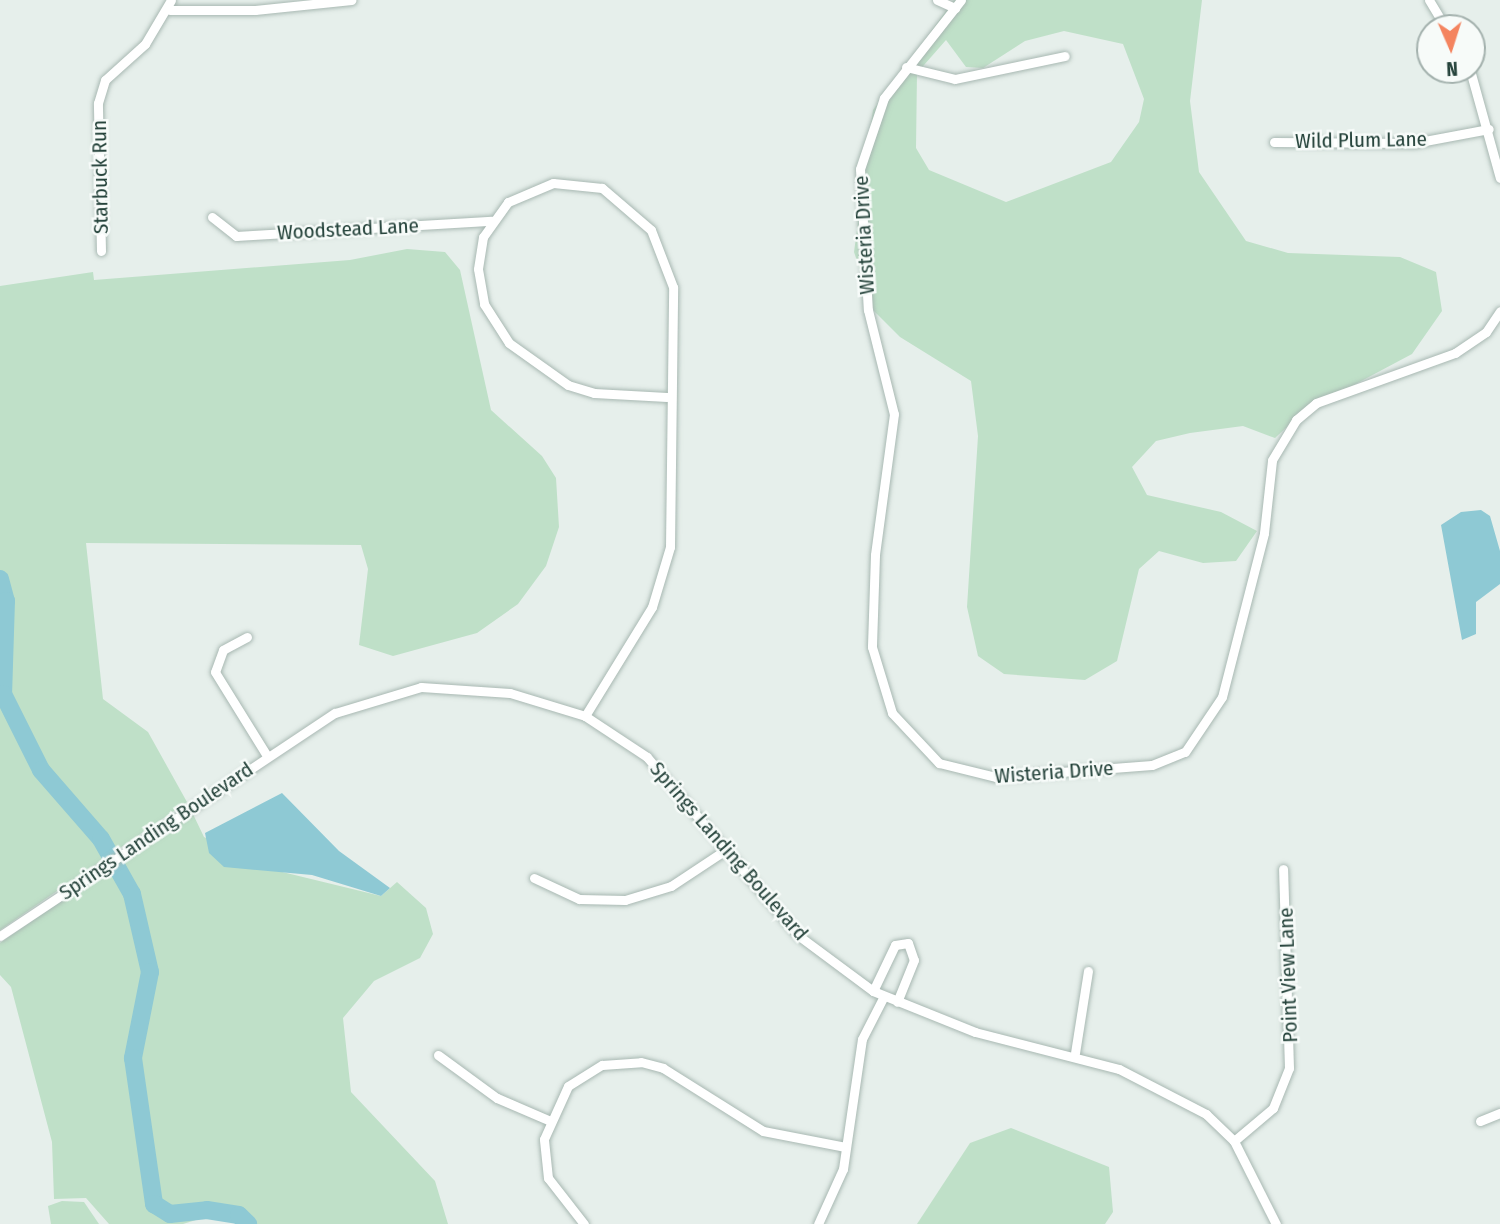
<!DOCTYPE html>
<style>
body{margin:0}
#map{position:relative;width:1500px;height:1224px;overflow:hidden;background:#e6efeb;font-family:"Fira Sans Condensed",sans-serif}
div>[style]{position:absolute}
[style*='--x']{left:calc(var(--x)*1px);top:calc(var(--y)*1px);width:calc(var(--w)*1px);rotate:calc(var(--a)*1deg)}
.green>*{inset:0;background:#bfe0c8}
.water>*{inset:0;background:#8ec9d4}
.river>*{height:18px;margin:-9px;padding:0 9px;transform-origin:9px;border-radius:9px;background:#8ec9d4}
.roads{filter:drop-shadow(0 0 2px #a8b8b2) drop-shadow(0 0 2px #a8b8b2)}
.street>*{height:9px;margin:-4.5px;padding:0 4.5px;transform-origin:4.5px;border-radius:4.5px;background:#fff}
span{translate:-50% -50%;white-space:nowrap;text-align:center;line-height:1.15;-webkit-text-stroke:5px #f7fbf9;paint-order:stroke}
.street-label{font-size:21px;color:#24423a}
.north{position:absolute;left:1416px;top:14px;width:70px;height:70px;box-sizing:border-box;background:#f7fbf9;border:2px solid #a3b1ad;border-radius:50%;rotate:177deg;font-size:19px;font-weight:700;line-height:28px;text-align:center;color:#24423a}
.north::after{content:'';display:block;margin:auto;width:24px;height:32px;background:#f4845f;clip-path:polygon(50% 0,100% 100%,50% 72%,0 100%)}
</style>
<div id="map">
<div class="green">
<div style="clip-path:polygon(evenodd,954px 0,1202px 0,1190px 101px,1199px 172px,1246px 241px,1288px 253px,1400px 257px,1436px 272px,1442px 311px,1412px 354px,1303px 412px,1275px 438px,1243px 426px,1190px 433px,1156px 441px,1132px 467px,1147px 495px,1221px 512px,1257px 531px,1236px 561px,1203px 563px,1159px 551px,1139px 569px,1117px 661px,1085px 680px,1004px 674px,978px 656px,967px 607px,978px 436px,971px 381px,900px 337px,874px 311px,854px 252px,873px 110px,954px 0,1064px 31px,1123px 44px,1144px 99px,1139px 122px,1111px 162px,1006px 202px,929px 170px,916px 148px,917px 73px,946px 40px,966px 67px,983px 68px,1025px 41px,1064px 31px)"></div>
<div style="clip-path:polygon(407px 249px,445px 252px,460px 270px,491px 410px,542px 456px,556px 478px,559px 527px,546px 566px,518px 604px,477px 633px,393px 656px,359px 645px,368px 569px,361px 545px,86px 543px,103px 699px,148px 732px,187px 802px,0 930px,0 286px,93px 272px,94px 280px,350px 260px)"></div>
<div style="clip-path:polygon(192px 812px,204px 837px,270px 869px,381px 896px,397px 882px,426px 908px,433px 934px,420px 958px,374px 981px,343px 1018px,351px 1092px,435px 1181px,448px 1224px,242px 1224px,212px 1215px,183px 1224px,109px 1224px,86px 1198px,54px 1199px,52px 1142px,11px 987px,0 975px,0 943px)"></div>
<div style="clip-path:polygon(1011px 1128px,1109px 1167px,1113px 1212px,1105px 1224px,917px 1224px,970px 1143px)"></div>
<div style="clip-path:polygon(62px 1201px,84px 1202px,99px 1224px,51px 1224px,48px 1206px)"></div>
</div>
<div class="water">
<div style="clip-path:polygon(1481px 510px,1490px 516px,1500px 551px,1500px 584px,1476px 602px,1476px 634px,1462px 640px,1441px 525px,1461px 512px)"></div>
<div style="clip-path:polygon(282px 793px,339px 851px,390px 888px,381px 896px,312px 875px,224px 867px,209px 853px,205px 833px)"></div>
</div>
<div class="river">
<div style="--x:0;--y:579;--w:23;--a:75"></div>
<div style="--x:6;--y:601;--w:93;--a:91.8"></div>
<div style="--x:3;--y:694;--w:85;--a:63.4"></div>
<div style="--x:41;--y:770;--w:91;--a:49"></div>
<div style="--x:101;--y:839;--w:63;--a:60.6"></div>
<div style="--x:132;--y:894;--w:80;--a:77"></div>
<div style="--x:150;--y:972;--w:88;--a:101.2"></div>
<div style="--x:133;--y:1058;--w:148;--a:81.8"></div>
<div style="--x:154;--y:1204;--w:19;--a:32"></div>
<div style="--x:170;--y:1214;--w:37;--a:-6"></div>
<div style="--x:207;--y:1210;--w:32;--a:9"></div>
<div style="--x:239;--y:1215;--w:13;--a:45"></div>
</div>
<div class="roads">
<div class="street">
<div style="--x:937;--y:0;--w:20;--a:24"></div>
<div style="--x:961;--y:0;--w:125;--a:128.2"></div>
<div style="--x:884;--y:98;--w:75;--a:108.7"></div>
<div style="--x:860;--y:169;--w:141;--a:86.8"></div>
<div style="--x:868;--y:310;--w:107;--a:76"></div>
<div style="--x:894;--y:414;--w:142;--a:97.7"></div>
<div style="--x:875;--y:555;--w:92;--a:91.9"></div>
<div style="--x:872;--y:647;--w:69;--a:73.1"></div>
<div style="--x:892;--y:713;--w:69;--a:46.8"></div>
<div style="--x:939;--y:763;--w:59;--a:13.8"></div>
<div style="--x:996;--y:777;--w:156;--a:-4.4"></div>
<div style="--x:1152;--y:765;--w:35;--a:-22"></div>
<div style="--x:1185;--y:752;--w:66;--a:-56.1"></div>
<div style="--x:1222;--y:697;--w:169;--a:-75.6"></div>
<div style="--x:1264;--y:533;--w:73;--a:-83.7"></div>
<div style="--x:1272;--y:460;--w:47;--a:-59"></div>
<div style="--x:1296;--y:420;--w:26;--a:-40"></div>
<div style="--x:1316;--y:403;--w:148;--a:-19.8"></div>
<div style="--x:1455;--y:353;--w:37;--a:-34"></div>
<div style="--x:1486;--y:332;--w:25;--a:-56"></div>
<div style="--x:1429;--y:0;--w:33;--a:59"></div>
<div style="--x:170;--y:10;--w:85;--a:0"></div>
<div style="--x:255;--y:10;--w:97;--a:-5.9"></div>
<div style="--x:906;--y:67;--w:50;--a:13.8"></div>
<div style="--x:955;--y:79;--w:112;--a:-11.8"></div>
<div style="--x:1470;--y:70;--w:112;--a:74.5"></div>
<div style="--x:1274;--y:142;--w:140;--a:0.4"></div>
<div style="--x:1414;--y:143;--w:76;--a:-10.6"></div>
<div style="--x:212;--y:217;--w:31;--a:38"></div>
<div style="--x:236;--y:236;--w:256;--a:-3.4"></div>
<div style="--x:101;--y:251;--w:148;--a:-91.2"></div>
<div style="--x:98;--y:103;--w:24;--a:-73"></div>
<div style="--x:105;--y:80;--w:54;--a:-42"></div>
<div style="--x:145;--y:44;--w:51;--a:-59.4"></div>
<div style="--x:247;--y:637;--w:27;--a:152"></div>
<div style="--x:223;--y:650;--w:23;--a:110"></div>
<div style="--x:215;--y:672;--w:99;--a:58.2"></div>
<div style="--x:585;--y:716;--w:128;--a:-58.4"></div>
<div style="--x:652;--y:607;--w:63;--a:-73.3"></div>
<div style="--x:670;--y:547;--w:260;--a:-89.3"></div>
<div style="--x:673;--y:287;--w:61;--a:-111.1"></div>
<div style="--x:651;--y:230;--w:65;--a:-139.4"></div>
<div style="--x:602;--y:188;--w:49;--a:-174.2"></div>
<div style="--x:553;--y:183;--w:49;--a:157.1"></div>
<div style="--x:508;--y:202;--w:43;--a:125.5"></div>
<div style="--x:483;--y:237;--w:32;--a:99"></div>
<div style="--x:478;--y:269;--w:36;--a:80"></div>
<div style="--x:484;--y:304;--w:46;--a:57.3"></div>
<div style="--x:509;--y:343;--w:72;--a:35.4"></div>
<div style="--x:568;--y:385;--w:27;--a:17"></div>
<div style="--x:594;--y:393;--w:73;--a:3.1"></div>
<div style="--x:534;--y:878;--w:50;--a:25"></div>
<div style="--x:579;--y:899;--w:46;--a:1.2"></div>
<div style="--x:625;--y:900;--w:48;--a:-16.9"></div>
<div style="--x:671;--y:886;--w:67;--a:-33.5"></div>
<div style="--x:0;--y:936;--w:402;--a:-33.7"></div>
<div style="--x:335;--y:713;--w:90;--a:-16.8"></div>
<div style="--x:421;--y:687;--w:89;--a:3.9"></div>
<div style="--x:510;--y:693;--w:78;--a:17"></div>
<div style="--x:585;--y:716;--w:74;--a:33.5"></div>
<div style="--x:647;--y:757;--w:235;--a:49.7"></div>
<div style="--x:799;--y:936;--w:92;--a:36.6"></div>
<div style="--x:873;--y:991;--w:110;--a:21.9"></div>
<div style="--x:975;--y:1032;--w:149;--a:14.4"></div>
<div style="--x:1119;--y:1069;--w:98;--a:27.3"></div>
<div style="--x:1206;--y:1114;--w:39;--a:44"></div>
<div style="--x:1234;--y:1141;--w:93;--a:63.2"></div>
<div style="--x:873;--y:991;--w:51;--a:-64.4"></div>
<div style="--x:895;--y:945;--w:13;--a:-9"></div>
<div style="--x:908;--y:943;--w:18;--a:71"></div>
<div style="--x:914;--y:960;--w:45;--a:112"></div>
<div style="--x:1075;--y:1053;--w:83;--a:-81"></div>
<div style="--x:438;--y:1055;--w:73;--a:36.1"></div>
<div style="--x:497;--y:1098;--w:56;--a:23.3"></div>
<div style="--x:1480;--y:1121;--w:22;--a:-22"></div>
<div style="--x:1234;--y:1141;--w:51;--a:-40.2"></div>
<div style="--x:1273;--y:1108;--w:43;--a:-68.2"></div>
<div style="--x:1289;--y:1068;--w:199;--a:-91.7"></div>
<div style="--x:584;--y:1224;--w:58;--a:-128"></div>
<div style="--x:548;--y:1178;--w:39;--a:-96"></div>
<div style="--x:544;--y:1139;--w:58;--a:-65.6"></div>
<div style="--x:568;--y:1086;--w:40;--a:-32"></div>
<div style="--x:602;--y:1065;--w:39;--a:-4"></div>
<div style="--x:641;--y:1062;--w:23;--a:15"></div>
<div style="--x:663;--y:1068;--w:118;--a:32.2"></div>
<div style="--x:763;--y:1131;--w:84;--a:11"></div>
<div style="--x:818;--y:1224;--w:60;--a:-65.6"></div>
<div style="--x:843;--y:1169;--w:131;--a:-81.7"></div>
<div style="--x:862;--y:1039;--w:48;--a:-62.9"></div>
</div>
</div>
<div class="street-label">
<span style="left:1361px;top:140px;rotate:-1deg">Wild Plum Lane</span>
<span style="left:100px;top:177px;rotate:-91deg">Starbuck Run</span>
<span style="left:348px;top:229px;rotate:-3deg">Woodstead Lane</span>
<span style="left:864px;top:235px;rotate:-93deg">Wisteria Drive</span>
<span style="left:1054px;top:772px;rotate:-4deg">Wisteria Drive</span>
<span style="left:156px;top:831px;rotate:-34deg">Springs Landing Boulevard</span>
<span style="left:729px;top:851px;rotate:49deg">Springs Landing Boulevard</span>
<span style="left:1288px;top:975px;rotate:-92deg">Point View Lane</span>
</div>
<div class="north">N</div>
</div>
